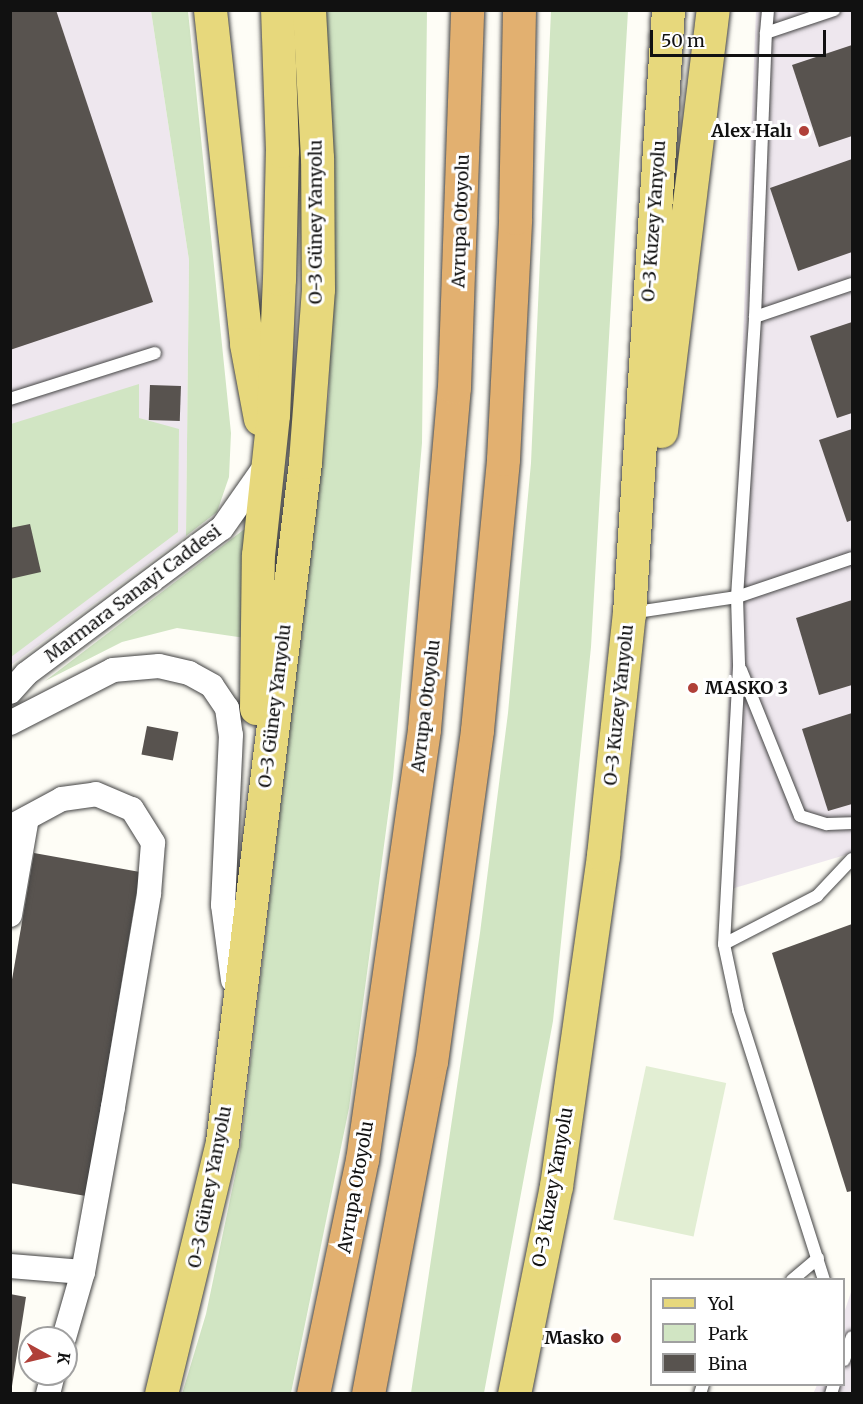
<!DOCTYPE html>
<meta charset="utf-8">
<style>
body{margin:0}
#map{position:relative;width:863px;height:1404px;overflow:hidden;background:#fefdf6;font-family:Merriweather,serif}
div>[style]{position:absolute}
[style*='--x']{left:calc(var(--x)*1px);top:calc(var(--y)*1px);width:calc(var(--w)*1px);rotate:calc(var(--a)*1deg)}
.industrial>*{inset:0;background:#eee7ee}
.green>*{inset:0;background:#d1e5c3}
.pitch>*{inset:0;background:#e2eed3;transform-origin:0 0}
.building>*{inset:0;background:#58534f;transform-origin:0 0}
.roads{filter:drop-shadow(0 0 2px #444) drop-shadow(0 0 2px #444)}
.lane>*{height:12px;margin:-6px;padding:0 6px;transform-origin:6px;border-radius:6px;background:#fff}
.street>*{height:24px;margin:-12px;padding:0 12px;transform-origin:12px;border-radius:12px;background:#fff}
.primary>*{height:33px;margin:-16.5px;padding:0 16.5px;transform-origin:16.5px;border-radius:16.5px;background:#e7d87c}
.highway>*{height:33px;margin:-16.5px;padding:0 16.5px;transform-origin:16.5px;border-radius:16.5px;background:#e2b070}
.dots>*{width:16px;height:16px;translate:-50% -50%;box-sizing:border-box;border:3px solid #fff;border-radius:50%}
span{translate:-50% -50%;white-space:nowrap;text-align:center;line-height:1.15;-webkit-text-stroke:6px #fff;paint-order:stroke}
.poi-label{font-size:18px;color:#111;font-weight:700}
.right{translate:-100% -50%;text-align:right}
.left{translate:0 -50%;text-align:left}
.street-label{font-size:18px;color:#111}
.frame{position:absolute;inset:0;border:12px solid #111;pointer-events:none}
.legend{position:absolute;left:650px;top:1278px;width:195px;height:108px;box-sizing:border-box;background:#fff;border:2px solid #a0a0a0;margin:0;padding:8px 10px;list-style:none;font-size:18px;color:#111}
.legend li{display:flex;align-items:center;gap:12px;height:30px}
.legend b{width:30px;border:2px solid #a0a0a0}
.north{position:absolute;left:18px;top:1326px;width:60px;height:60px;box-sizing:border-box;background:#fff;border:2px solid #a0a0a0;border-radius:50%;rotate:98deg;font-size:16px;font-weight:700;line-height:24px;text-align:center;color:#111}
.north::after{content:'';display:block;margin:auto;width:21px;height:27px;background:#b04039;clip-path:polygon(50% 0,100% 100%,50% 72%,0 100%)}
.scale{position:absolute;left:650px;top:30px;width:176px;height:27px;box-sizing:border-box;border:3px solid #111;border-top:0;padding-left:8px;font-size:18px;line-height:21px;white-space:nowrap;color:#111;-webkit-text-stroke:4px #fff;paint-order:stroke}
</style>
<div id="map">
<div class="industrial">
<div style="clip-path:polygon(11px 11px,151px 11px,189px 260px,186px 536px,11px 665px)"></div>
<div style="clip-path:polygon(756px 11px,852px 11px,852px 853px,721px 892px)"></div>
<div style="clip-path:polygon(852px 1289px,852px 1393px,813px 1394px,817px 1385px,844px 1384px,844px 1313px)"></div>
</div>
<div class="green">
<div style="clip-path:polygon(151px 11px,188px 11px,231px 433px,229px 477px,217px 512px,186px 536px,189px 260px)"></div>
<div style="clip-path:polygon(325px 11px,427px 11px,422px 443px,393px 778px,349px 1108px,291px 1393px,182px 1394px,206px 1314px,240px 1152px,329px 393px,333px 205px)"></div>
<div style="clip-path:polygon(551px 11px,628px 11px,591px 647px,553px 1021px,484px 1393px,411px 1393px,480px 933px,508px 713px,531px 463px)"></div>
<div style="clip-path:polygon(139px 384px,139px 418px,179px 429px,178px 532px,11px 657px,11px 424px)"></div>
<div style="clip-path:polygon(246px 528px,245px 638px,177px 628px,122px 642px,45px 681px)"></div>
</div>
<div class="pitch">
<div style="left:646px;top:1066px;width:82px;height:157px;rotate:12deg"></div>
</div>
<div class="building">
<div style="clip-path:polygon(10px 10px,56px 10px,153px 302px,10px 350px)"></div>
<div style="clip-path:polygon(852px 45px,852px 136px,819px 147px,792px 65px)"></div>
<div style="clip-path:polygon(852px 159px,852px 252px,798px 271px,770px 188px)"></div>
<div style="clip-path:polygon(852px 322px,852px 413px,837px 418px,810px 336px)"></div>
<div style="left:150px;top:385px;width:31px;height:35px;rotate:2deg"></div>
<div style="clip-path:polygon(852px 429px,852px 520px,847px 522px,819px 440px)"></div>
<div style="clip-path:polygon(30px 524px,41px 572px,10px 579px,10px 528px)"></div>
<div style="clip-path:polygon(852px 600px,852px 685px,819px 695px,796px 618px)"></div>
<div style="clip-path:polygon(852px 713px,852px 804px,828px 811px,802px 729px)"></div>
<div style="left:147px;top:726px;width:32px;height:29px;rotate:11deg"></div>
<div style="clip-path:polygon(34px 853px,140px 872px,86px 1196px,10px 1183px,10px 991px)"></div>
<div style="clip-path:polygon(852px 924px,852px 1191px,847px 1192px,772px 953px)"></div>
<div style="clip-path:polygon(10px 1294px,26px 1297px,12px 1386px,10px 1386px)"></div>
</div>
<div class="roads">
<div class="lane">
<div style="--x:766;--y:33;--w:23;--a:-85"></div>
<div style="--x:755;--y:317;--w:102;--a:-18.8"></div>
<div style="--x:10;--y:399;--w:152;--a:-17.6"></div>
<div style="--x:630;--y:613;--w:108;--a:-8.5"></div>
<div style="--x:737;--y:597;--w:121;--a:-18.7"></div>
<div style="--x:741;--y:670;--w:157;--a:68"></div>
<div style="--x:800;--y:816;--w:28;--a:17"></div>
<div style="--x:827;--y:824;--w:25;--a:-2"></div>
<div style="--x:724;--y:944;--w:105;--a:-27.3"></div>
<div style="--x:817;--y:896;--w:51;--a:-46.6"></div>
<div style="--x:792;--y:1280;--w:34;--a:-40"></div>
<div style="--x:824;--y:1280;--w:283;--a:-107.7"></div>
<div style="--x:738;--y:1010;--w:67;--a:-102"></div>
<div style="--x:724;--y:944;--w:280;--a:-86.9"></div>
<div style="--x:739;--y:664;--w:67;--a:-91.7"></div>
<div style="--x:737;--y:597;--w:281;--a:-86.3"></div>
<div style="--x:755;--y:317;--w:284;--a:-87.8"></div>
<div style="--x:766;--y:33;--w:72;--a:-18.7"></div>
<div style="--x:844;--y:1360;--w:24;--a:-71"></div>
<div style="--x:700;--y:1394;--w:10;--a:-73"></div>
<div style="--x:831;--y:1394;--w:10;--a:-73"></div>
</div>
<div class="street">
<div style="--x:10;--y:692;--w:24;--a:-48"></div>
<div style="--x:26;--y:674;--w:244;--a:-36.7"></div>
<div style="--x:222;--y:528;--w:73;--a:-55"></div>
<div style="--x:10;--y:723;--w:116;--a:-27.2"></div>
<div style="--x:113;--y:670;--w:46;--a:-5"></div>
<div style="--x:159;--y:666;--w:31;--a:13"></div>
<div style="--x:189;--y:673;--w:26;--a:29"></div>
<div style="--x:212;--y:686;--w:27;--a:56"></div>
<div style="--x:227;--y:708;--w:27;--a:82"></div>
<div style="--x:231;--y:735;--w:170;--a:92.7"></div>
<div style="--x:223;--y:905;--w:76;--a:82.4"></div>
<div style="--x:10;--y:827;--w:59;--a:-28.3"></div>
<div style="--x:62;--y:799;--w:34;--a:-8"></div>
<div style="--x:96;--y:794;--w:39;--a:23"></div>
<div style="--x:132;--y:809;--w:40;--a:58"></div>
<div style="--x:153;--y:843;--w:51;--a:94.5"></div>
<div style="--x:149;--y:894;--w:216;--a:99.6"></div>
<div style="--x:113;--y:1107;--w:168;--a:100.3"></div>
<div style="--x:83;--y:1272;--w:69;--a:106.1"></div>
<div style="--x:10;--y:915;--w:98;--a:-80.1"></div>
<div style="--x:10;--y:1266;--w:73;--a:4.7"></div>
<div style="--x:48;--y:1394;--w:21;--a:-76"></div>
</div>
<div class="primary">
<div style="--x:210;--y:10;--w:336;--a:83.8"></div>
<div style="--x:246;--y:344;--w:76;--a:79.4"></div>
<div style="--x:661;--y:431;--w:424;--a:-83"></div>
<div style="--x:256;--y:708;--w:153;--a:-89.3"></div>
<div style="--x:258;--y:555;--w:141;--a:-83.9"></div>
<div style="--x:273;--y:415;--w:136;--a:-87.5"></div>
<div style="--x:279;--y:279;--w:128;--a:-88.7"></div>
<div style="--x:282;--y:151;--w:141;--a:-92"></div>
<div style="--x:161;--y:1394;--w:259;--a:-76.4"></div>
<div style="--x:222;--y:1142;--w:685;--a:-83.04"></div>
<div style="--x:305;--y:462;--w:173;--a:-85.7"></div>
<div style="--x:318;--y:289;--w:131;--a:-90.4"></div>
<div style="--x:317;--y:158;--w:148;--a:-93.1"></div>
<div style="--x:514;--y:1394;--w:212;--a:-78.6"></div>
<div style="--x:556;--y:1186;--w:334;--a:-81.9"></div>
<div style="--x:603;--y:855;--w:243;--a:-83.9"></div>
<div style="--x:629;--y:613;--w:604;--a:-86.3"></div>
</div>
<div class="highway">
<div style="--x:313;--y:1394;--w:239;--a:-78.2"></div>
<div style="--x:362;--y:1160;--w:435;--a:-81.8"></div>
<div style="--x:424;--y:729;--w:343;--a:-85"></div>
<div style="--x:454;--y:387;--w:377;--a:-88"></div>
<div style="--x:368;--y:1394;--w:338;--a:-79.3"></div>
<div style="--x:431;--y:1062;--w:335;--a:-82.1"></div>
<div style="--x:477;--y:730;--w:272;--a:-84.5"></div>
<div style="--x:503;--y:459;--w:241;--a:-87.1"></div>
<div style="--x:515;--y:218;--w:208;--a:-88.9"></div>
</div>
</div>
<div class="dots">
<div style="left:804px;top:131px;background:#b04039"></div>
<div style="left:693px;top:688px;background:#b04039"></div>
<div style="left:616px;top:1338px;background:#b04039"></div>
</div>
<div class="poi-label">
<span class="right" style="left:792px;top:131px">Alex Halı</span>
<span class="left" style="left:705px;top:688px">MASKO 3</span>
<span class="right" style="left:604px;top:1338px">Masko</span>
</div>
<div class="street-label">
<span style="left:461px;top:221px;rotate:-88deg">Avrupa Otoyolu</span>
<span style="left:654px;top:221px;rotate:-86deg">O-3 Kuzey Yanyolu</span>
<span style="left:316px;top:222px;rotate:-90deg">O-3 Güney Yanyolu</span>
<span style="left:133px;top:594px;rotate:-37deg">Marmara Sanayi Caddesi</span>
<span style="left:619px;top:705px;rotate:-84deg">O-3 Kuzey Yanyolu</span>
<span style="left:275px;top:706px;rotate:-83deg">O-3 Güney Yanyolu</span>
<span style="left:426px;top:706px;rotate:-83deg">Avrupa Otoyolu</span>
<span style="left:210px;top:1187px;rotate:-79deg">O-3 Güney Yanyolu</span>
<span style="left:356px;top:1187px;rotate:-80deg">Avrupa Otoyolu</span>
<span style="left:553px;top:1187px;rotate:-80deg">O-3 Kuzey Yanyolu</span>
</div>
<div class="frame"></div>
<ul class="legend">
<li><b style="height:8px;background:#e7d87c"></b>Yol</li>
<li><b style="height:16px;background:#d1e5c3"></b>Park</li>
<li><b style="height:16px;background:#58534f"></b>Bina</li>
</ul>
<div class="north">K</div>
<div class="scale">50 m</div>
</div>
